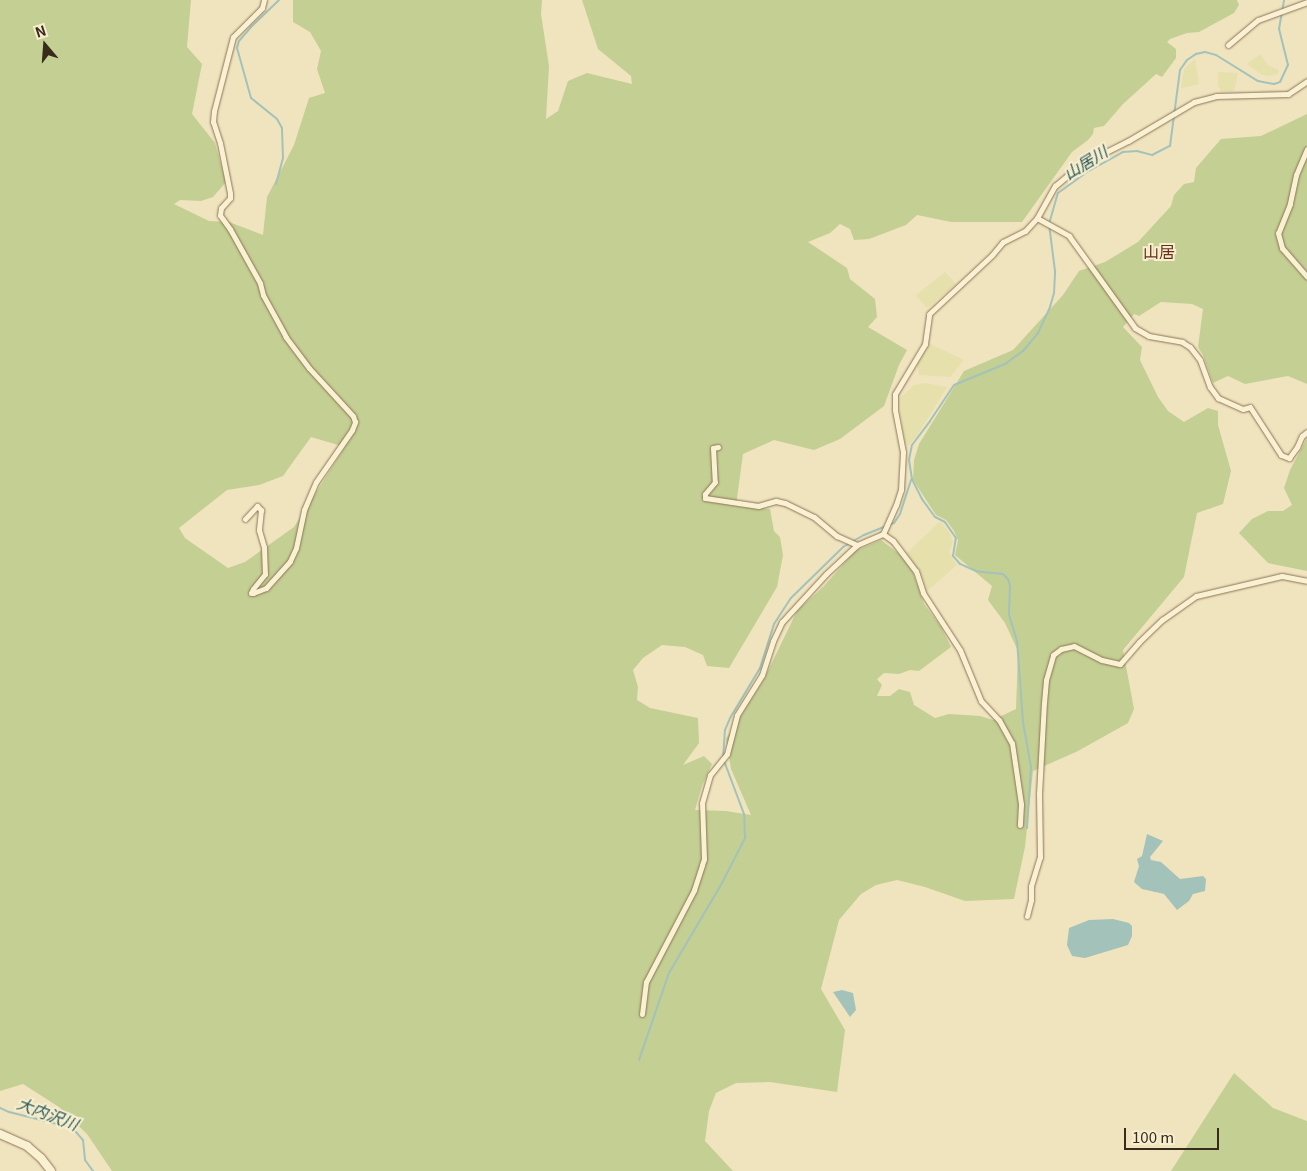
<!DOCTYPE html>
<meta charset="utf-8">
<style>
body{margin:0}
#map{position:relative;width:1307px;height:1171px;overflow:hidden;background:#f0e4bf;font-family:Georgia,"Noto Sans JP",serif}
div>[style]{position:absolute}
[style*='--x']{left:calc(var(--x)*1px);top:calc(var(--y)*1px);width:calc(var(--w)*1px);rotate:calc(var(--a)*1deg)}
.farmland>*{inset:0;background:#e6e0ac}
.green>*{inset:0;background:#c4cf93}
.water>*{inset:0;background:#a3c2ba}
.stream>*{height:2px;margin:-1px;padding:0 1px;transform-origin:1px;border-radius:1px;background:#a3c2ba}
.roads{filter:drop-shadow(0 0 1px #8a7557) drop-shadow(0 0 1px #8a7557)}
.street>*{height:5px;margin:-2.5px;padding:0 2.5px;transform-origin:2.5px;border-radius:2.5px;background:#faf1d3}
.secondary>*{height:8px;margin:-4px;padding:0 4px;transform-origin:4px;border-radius:4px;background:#faf1d3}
span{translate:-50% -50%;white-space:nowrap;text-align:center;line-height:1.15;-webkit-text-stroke:4px #f7eecf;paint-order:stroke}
.water-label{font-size:16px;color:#2a5959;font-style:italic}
.neighbourhood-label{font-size:16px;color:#672e19}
.north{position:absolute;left:20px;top:20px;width:50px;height:50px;-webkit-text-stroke:4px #f7eecf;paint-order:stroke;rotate:342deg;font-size:14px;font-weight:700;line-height:20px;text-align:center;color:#382b1c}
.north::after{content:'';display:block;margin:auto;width:18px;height:22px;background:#382b1c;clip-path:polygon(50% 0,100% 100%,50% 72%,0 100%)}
.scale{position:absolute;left:1124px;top:1128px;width:95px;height:22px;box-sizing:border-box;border:2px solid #382b1c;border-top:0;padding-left:6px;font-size:15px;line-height:18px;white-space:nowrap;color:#382b1c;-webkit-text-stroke:4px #f7eecf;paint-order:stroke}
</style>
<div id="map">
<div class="farmland">
<div style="clip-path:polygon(1260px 54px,1268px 65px,1279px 70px,1278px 74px,1268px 76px,1262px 75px,1247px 64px)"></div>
<div style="clip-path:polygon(1195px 59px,1199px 84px,1181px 88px,1184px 69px)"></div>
<div style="clip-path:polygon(1218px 72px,1238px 73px,1234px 91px,1221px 92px,1218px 85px)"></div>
<div style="clip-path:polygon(945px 272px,956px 284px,929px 307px,926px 307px,916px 295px)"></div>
<div style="clip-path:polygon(930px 344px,964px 360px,950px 377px,919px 375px,917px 364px)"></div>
<div style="clip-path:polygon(925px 383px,947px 387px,917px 436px,908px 446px,904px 439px,899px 403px,900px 398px,914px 385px)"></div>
<div style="clip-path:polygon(941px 522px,950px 533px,953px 542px,949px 552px,957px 565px,926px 592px,923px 579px,907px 553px,938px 523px)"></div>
</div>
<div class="green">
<div style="clip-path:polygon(evenodd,0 0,191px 0,187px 47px,202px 64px,192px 114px,215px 143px,226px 182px,213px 197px,201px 201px,180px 200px,174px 204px,209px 221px,229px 222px,263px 235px,267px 197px,294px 145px,309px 98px,325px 93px,317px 69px,321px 51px,310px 32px,293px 22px,293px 0,542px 0,541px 14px,549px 66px,546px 119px,558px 111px,568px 81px,587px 73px,632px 84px,631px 76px,598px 49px,582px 0,1237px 0,1239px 5px,1234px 13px,1199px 32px,1187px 33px,1170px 39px,1167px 42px,1176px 49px,1176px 58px,1162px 77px,1156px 74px,1123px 104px,1104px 126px,1094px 128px,1093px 134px,1088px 140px,1072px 152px,1022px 222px,951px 222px,917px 215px,906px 225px,869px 239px,854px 240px,850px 229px,840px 224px,830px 233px,808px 242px,847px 268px,850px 279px,875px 299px,877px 317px,868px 327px,907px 350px,899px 365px,884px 406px,840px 439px,814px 450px,774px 440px,743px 454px,737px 498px,738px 506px,770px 509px,774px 531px,780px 537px,783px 555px,777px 587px,729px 668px,707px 666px,703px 655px,685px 647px,662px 645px,643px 658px,633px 670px,638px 687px,637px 700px,650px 708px,698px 718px,699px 743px,683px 765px,704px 756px,712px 764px,702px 786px,695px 810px,726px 811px,751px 815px,731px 769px,726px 739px,763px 681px,797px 611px,824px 586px,855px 551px,881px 540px,898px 553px,912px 570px,924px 604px,941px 627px,951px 647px,919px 671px,910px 670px,899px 674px,884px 673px,877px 679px,882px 685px,877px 696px,890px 696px,899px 689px,910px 692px,914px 705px,935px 718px,949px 714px,980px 716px,993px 720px,1016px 709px,1018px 651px,1005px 623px,988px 600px,992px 586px,955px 555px,958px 540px,954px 531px,946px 520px,936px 515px,913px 480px,914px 460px,919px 444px,964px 371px,1013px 350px,1063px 295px,1079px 271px,1105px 262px,1138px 242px,1171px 206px,1174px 195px,1184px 184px,1194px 182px,1196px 168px,1221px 139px,1261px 136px,1307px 114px,1307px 384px,1288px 376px,1245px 384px,1228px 376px,1213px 383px,1203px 355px,1198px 347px,1203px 309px,1192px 304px,1161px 302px,1139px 316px,1134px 314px,1123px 327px,1142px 347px,1140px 360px,1158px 397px,1168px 411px,1184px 422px,1208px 408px,1218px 411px,1218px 425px,1231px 471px,1223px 504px,1197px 513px,1184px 577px,1123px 650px,1134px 709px,1128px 723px,1078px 751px,1033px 771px,1025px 847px,1014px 899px,965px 901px,925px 887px,897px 880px,876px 885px,861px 894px,839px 920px,821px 989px,845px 1030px,837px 1092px,770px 1082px,736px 1083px,716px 1093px,709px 1111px,705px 1141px,733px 1171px,112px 1171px,87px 1134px,59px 1107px,23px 1084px,0 1091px,0 0,311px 437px,345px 447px,294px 527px,245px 562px,228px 568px,185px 538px,179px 528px,227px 490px,259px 485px,283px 476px,311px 437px)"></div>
<div style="clip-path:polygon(1307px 438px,1307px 571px,1268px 563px,1239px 533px,1252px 519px,1268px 511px,1283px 511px,1292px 505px,1284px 488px,1290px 470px)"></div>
<div style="clip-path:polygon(1234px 1073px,1273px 1108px,1307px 1121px,1307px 1171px,1171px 1171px)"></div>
</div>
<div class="water">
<div style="clip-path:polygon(1147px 834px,1163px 841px,1150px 857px,1151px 860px,1161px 862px,1180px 879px,1203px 876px,1206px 879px,1205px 891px,1193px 894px,1189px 901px,1177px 910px,1164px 894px,1142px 889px,1134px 882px,1139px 866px,1137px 859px,1142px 856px)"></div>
<div style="clip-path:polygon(1113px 919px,1129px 923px,1132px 926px,1132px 936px,1128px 945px,1085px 958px,1072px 956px,1067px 945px,1069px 928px,1089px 920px)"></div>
<div style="clip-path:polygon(842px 990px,853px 993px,856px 1010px,850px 1017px,833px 992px)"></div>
</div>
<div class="stream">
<div style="--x:276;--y:184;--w:27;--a:-75"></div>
<div style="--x:283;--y:158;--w:30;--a:-92"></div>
<div style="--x:282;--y:128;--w:10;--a:-119"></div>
<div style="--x:277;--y:119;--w:33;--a:-141"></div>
<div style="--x:251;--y:98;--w:52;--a:-105.6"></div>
<div style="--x:237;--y:48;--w:7;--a:-74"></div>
<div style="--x:239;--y:41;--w:18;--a:-49"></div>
<div style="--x:251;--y:27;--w:39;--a:-44"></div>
<div style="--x:888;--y:525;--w:6;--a:-18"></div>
<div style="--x:894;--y:523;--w:11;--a:-56"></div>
<div style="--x:900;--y:514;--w:36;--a:-72"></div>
<div style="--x:1027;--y:828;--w:61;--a:-86.2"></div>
<div style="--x:1031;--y:767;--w:46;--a:-100.1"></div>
<div style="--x:1023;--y:722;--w:81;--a:-94.2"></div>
<div style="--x:1017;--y:641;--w:27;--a:-107"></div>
<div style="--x:1009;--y:615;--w:29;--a:-88"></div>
<div style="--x:1010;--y:586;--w:7;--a:-106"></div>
<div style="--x:1008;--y:579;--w:7;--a:-135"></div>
<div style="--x:1003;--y:574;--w:27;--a:-174"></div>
<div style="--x:976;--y:571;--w:17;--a:-156"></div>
<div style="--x:960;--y:564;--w:11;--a:-131"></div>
<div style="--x:953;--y:556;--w:18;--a:-81"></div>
<div style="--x:956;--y:538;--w:19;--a:-125"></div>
<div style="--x:945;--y:522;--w:11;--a:-153"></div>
<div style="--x:935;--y:517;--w:22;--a:-126"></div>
<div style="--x:922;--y:499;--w:22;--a:-117"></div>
<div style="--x:912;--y:479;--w:19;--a:-99"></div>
<div style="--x:909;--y:460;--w:15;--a:-79"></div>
<div style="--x:912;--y:445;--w:30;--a:-53"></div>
<div style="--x:930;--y:421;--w:43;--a:-56.3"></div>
<div style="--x:954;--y:385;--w:55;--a:-22.4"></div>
<div style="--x:1005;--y:364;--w:22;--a:-36"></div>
<div style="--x:1023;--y:351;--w:23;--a:-50"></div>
<div style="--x:1038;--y:333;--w:29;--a:-65"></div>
<div style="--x:1050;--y:307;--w:15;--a:-74"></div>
<div style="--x:1054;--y:293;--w:22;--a:-87"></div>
<div style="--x:1055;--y:271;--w:47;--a:-97.3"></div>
<div style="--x:1049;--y:224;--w:32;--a:-74"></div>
<div style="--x:1058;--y:193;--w:36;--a:-36"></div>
<div style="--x:1087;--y:172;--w:41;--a:-29.1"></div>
<div style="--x:1123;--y:152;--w:14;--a:-4"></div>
<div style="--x:1137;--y:151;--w:16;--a:15"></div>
<div style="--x:1152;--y:155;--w:20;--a:-27"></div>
<div style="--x:1170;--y:146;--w:77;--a:-82.5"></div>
<div style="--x:1180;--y:70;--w:12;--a:-55"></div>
<div style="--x:1187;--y:60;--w:11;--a:-34"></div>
<div style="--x:1196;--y:54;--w:9;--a:-13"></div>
<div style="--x:1205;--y:52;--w:11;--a:15"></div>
<div style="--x:1216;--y:55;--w:49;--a:31.8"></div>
<div style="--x:1258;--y:81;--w:16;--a:11"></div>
<div style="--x:1274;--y:84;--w:6;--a:-18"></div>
<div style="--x:1280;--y:82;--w:19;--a:-65"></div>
<div style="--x:1288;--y:65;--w:37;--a:-104"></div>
<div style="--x:1279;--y:29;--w:29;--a:-80"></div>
<div style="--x:639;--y:1060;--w:92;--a:-71"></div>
<div style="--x:669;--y:973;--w:104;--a:-59.5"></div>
<div style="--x:722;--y:883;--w:51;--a:-62.9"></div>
<div style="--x:745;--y:838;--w:24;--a:-92"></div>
<div style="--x:744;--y:814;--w:60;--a:-110.6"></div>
<div style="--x:723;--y:758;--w:28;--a:-86"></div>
<div style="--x:725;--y:730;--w:13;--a:-67"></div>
<div style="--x:730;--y:718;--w:58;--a:-59"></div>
<div style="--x:760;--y:668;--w:46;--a:-72.3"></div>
<div style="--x:774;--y:624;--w:31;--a:-57"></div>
<div style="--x:791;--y:598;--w:73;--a:-44.4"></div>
<div style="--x:843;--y:547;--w:24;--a:-30"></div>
<div style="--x:864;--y:535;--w:22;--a:-22"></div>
<div style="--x:0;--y:1108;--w:10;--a:24"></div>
<div style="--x:9;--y:1112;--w:62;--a:14"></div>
<div style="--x:69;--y:1127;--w:9;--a:36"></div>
<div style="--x:76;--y:1132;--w:11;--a:49"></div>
<div style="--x:83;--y:1140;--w:20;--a:84"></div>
<div style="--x:85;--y:1160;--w:14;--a:54"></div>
</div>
<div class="roads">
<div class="street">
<div style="--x:1228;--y:45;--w:39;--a:-40"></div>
<div style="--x:1258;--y:20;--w:52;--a:-20.2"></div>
<div style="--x:1307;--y:149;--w:28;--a:113"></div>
<div style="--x:1296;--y:175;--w:30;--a:102"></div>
<div style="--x:1290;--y:204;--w:31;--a:112"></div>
<div style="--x:1278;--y:233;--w:16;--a:75"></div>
<div style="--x:1282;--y:248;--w:38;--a:49"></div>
<div style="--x:1037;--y:218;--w:37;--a:29"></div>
<div style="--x:1069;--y:236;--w:113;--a:54.3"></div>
<div style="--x:1135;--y:328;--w:16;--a:30"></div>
<div style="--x:1149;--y:336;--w:34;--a:10"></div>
<div style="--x:1182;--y:342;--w:9;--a:32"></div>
<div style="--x:1190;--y:347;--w:16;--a:52"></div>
<div style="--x:1200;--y:360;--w:29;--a:70"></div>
<div style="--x:1210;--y:387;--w:14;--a:54"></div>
<div style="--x:1218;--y:398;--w:27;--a:24"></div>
<div style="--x:1243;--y:409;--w:7;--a:-16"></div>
<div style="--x:1250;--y:407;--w:57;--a:57.1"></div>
<div style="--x:1281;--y:455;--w:9;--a:21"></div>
<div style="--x:1289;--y:458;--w:14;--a:-54"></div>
<div style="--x:1297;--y:447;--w:12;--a:-66"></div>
<div style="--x:1302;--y:436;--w:6;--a:-39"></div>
<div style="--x:718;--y:447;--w:5;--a:169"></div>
<div style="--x:713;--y:448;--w:34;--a:87"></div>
<div style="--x:715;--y:482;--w:16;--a:130"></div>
<div style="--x:705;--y:494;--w:4;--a:90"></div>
<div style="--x:705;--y:498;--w:54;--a:8.6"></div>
<div style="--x:758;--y:506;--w:19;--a:-16"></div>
<div style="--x:776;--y:501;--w:9;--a:13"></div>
<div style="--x:785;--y:503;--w:32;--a:26"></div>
<div style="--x:814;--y:517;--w:30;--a:40"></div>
<div style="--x:837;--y:536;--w:22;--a:24"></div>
<div style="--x:245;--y:519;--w:18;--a:-47"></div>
<div style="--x:257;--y:506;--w:6;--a:45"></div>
<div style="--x:261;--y:510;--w:20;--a:96"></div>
<div style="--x:259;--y:530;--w:18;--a:74"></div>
<div style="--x:264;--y:547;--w:27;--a:88"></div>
<div style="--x:265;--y:574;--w:19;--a:129"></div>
<div style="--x:253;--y:589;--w:4;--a:117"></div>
<div style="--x:251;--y:593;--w:2;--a:0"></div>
<div style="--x:253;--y:593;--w:14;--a:-21"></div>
<div style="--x:266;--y:588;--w:36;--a:-48"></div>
<div style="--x:290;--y:561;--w:14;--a:-65"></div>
<div style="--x:296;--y:548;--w:39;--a:-78"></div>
<div style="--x:304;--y:510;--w:30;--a:-67"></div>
<div style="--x:316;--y:482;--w:63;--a:-55.3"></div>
<div style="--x:352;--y:430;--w:9;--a:-69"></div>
<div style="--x:355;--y:422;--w:6;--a:-108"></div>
<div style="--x:353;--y:416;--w:65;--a:-132.5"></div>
<div style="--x:309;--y:368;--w:39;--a:-127"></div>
<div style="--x:286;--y:337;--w:48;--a:-118.7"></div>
<div style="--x:263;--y:295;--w:12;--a:-104"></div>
<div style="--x:260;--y:283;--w:62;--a:-119.1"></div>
<div style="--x:230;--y:229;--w:17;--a:-126"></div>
<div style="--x:220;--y:215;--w:7;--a:-82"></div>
<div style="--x:221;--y:208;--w:13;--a:-48"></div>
<div style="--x:230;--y:198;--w:5;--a:-90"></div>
<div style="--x:230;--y:193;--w:51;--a:-101.3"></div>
<div style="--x:220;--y:143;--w:22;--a:-108"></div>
<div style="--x:213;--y:122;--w:11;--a:-85"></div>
<div style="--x:214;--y:111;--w:76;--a:-75.6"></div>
<div style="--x:233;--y:37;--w:41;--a:-45"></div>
<div style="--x:262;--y:8;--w:8;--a:-76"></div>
<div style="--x:883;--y:534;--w:12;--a:35"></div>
<div style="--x:893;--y:541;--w:38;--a:53"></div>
<div style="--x:916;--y:571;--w:23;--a:72"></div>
<div style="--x:923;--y:593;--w:68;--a:57"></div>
<div style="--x:960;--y:650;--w:55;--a:67.6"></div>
<div style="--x:981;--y:701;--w:26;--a:47"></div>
<div style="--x:999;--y:720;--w:26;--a:61"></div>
<div style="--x:1012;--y:743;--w:62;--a:81.6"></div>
<div style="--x:1021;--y:804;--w:21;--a:93"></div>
<div style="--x:1027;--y:916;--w:16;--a:-76"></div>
<div style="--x:1031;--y:900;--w:14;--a:-90"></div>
<div style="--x:1031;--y:886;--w:30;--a:-73"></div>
<div style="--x:1040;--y:857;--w:63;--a:-90.9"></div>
<div style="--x:1039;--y:794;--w:91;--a:-86.9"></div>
<div style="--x:1044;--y:703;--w:23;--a:-85"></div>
<div style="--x:1046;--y:680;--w:26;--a:-74"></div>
<div style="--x:1053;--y:655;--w:10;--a:-37"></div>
<div style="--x:1061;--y:649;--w:13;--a:-13"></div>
<div style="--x:1074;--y:646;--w:31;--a:27"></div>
<div style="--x:1102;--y:660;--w:18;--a:13"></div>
<div style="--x:1120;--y:664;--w:29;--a:-49"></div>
<div style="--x:1139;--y:642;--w:32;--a:-44"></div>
<div style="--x:1162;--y:620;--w:42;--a:-35.2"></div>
<div style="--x:1196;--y:596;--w:88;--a:-13.1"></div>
<div style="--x:1282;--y:576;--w:25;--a:11"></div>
<div style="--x:642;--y:1014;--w:32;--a:-83"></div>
<div style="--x:646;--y:982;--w:104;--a:-62.4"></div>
<div style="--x:694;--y:890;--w:26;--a:-72"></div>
<div style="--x:702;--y:865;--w:6;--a:-72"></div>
<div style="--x:704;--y:859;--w:56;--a:-92"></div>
<div style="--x:702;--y:803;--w:29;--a:-74"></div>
<div style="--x:710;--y:775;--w:27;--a:-51"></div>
<div style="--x:727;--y:754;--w:40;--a:-75.6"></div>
<div style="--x:737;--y:715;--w:47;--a:-58"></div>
<div style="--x:762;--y:675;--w:36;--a:-72"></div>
<div style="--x:773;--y:641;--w:21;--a:-65"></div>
<div style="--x:782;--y:622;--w:65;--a:-47.5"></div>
<div style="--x:826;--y:574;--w:42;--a:-43.1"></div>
<div style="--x:857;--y:545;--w:28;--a:-23"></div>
<div style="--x:883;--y:534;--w:32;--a:-66"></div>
<div style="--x:896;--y:505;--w:16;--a:-72"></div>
<div style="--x:901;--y:490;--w:38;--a:-87"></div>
<div style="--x:903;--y:452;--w:43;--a:-100.8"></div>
<div style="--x:895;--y:410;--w:16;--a:-90"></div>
<div style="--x:895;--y:394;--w:58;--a:-59"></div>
<div style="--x:925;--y:344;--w:30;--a:-82"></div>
<div style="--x:929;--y:314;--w:86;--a:-43.1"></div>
<div style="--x:992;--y:255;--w:17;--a:-50"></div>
<div style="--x:1003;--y:242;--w:25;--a:-27"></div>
<div style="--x:1025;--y:231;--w:18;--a:-47"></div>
<div style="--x:1037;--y:218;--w:37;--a:-61"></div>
<div style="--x:1055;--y:186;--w:33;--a:-40"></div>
<div style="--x:1080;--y:165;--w:54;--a:-26.6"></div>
<div style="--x:1128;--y:141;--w:77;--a:-30.6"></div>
<div style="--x:1194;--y:102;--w:23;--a:-15"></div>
<div style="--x:1216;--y:96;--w:72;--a:-1.6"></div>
<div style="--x:1288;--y:94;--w:23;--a:-34"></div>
</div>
<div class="secondary">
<div style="--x:0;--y:1134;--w:30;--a:24"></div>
<div style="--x:27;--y:1146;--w:18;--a:41"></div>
<div style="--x:41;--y:1158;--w:16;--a:52"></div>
</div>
</div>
<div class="water-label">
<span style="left:1085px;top:162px;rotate:-32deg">山居川</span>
<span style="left:48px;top:1113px;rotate:21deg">大内沢川</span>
</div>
<div class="neighbourhood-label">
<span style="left:1159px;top:251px">山居</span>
</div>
<div class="north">N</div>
<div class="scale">100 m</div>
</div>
